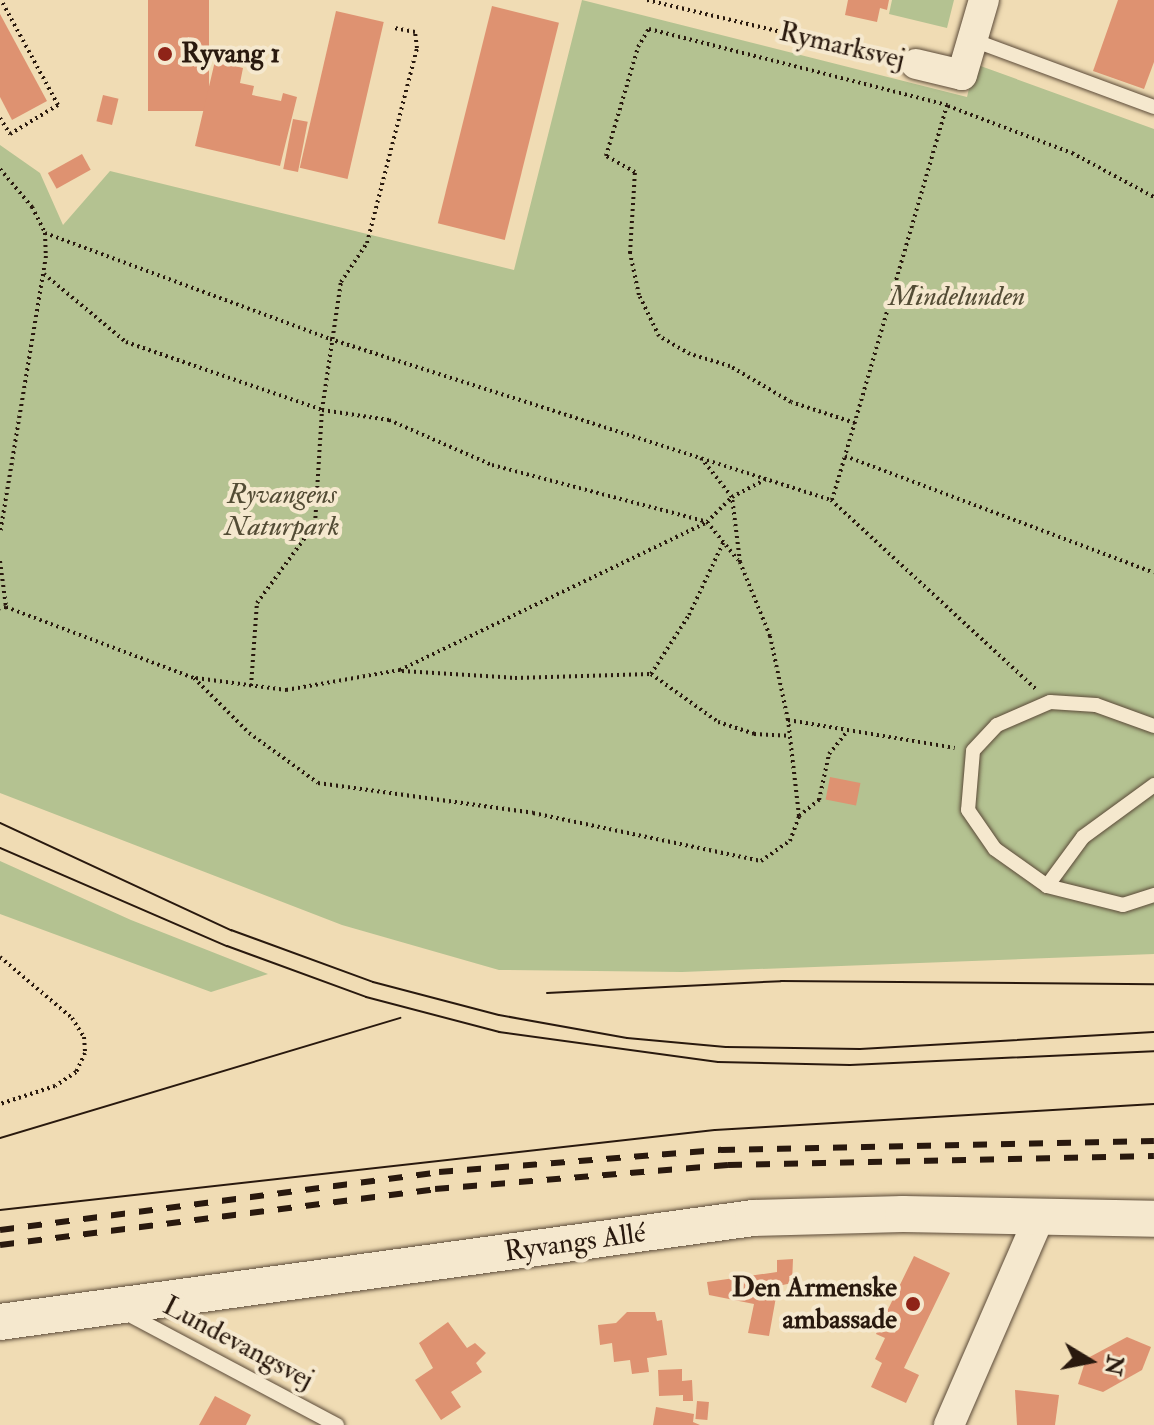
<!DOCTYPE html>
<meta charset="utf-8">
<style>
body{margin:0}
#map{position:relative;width:1154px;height:1425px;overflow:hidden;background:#f0dcb4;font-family:"IM FELL Double Pica",serif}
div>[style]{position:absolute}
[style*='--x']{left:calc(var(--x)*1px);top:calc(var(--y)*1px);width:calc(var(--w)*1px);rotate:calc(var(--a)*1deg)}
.green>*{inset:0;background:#b4c291}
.building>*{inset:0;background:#de9271;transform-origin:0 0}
.path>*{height:4px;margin-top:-2px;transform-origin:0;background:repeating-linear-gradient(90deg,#29190e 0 2px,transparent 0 6px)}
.roads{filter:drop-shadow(0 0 2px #5b4a38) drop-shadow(0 0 2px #5b4a38)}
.service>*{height:14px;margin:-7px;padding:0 7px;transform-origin:7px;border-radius:7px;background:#f5e8ce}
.minor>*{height:30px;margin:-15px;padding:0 15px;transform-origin:15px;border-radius:15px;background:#f5e8ce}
.tertiary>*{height:36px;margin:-18px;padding:0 18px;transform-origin:18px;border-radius:18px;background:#f5e8ce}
.tram>*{height:2px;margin:-1px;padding:0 1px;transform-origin:1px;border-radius:1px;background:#29190e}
.rail>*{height:6px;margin-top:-3px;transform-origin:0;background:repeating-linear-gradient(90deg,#29190e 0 14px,transparent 0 28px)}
.dots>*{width:22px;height:22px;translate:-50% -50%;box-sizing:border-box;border:4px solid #f5e8ce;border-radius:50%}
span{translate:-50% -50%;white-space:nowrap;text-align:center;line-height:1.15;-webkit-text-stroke:8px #f5e8ce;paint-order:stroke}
.street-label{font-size:28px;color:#29190e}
.poi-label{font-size:28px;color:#29190e;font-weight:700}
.left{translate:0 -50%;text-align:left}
.right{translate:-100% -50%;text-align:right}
.park-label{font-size:28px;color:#534c35;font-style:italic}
.north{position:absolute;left:1050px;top:1321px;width:80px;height:80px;-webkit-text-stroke:6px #f5e8ce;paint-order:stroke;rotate:100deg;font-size:22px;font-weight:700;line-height:32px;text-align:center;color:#29190e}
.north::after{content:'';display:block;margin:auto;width:28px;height:36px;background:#29190e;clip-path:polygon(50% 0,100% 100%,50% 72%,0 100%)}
</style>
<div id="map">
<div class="green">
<div style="clip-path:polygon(582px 0,967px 97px,975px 64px,1154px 129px,1154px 954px,682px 972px,499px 970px,342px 925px,0 793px,0 145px,40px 173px,63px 225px,110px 171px,514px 270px)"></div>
<div style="clip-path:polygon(892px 0,954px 0,947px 28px,889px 14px)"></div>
<div style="clip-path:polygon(0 861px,131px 920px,268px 974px,211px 992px,0 914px)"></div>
</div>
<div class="building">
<div style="left:148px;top:0;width:61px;height:111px"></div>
<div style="clip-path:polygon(848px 0,889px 0,887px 10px,880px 8px,877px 22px,845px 15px)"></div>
<div style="clip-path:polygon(1118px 0,1154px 0,1154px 62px,1144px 89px,1093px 71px)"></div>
<div style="left:492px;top:6px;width:69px;height:224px;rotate:14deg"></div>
<div style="left:336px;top:11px;width:49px;height:161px;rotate:13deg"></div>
<div style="clip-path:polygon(0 14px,47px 101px,12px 120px,0 97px)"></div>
<div style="clip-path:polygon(215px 61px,243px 68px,240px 83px,254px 86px,252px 95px,281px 101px,283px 93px,297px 97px,280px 166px,195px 146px)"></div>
<div style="left:103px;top:95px;width:16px;height:27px;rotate:14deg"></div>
<div style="left:293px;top:119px;width:15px;height:51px;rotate:11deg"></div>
<div style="left:82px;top:154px;width:18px;height:39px;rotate:61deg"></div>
<div style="left:830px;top:777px;width:31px;height:23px;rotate:11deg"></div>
<div style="clip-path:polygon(914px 1256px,950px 1273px,904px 1368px,919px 1375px,906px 1403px,871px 1387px,882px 1363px,875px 1359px,885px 1338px,876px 1334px)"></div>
<div style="clip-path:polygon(793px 1259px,792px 1283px,778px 1286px,769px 1336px,748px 1333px,754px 1304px,709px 1295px,707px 1282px,777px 1272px,777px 1260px)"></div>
<div style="clip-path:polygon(655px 1312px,657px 1321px,662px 1320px,667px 1355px,647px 1358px,649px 1372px,632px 1374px,630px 1360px,614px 1362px,612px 1343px,600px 1345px,598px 1325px,616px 1323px,627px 1312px)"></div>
<div style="clip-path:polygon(448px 1322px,467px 1348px,475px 1343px,486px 1353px,476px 1363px,482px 1372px,451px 1392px,461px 1407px,441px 1420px,415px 1380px,433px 1368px,419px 1343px)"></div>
<div style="clip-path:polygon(1127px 1337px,1151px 1347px,1142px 1370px,1103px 1392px,1078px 1384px,1086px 1359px)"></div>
<div style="clip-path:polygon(682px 1369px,682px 1381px,692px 1380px,693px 1401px,683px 1401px,683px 1395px,659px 1396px,658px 1370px)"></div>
<div style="clip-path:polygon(1015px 1390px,1059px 1395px,1055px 1425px,1017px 1425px)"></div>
<div style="clip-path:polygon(215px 1396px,251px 1415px,246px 1425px,199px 1425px)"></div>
<div style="left:697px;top:1401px;width:12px;height:18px;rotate:5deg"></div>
<div style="clip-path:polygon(656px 1407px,694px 1414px,693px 1422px,700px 1425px,653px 1425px)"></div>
</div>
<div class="path">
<div style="--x:647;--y:0;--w:250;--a:13.4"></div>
<div style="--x:948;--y:106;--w:133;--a:20.8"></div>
<div style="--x:1072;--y:153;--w:93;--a:28.2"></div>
<div style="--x:0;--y:118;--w:19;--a:58"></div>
<div style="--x:10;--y:134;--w:56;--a:-31.1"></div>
<div style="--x:58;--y:105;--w:119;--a:-118.5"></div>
<div style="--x:0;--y:169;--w:50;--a:49.9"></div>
<div style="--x:32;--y:207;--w:29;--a:63"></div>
<div style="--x:45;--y:233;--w:23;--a:88"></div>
<div style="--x:46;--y:256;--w:281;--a:99.4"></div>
<div style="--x:45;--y:233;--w:304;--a:20.4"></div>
<div style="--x:330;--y:339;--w:526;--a:17.82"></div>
<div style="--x:831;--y:500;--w:279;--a:42.7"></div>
<div style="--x:44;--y:274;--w:107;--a:39.7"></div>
<div style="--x:126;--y:342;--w:207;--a:19.1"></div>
<div style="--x:322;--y:410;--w:68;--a:8.5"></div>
<div style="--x:389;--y:420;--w:112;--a:23.6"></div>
<div style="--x:492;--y:465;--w:222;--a:14.8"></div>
<div style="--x:707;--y:522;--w:49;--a:50.8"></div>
<div style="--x:855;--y:423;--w:67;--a:-161.8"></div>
<div style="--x:791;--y:402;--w:71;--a:-149.5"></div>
<div style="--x:730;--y:366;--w:42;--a:-163.3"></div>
<div style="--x:690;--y:354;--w:36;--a:-150"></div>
<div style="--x:659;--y:336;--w:46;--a:-116"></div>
<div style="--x:639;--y:295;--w:43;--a:-102.1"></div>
<div style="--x:630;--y:253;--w:81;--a:-86.5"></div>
<div style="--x:635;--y:172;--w:33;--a:-151"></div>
<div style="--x:606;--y:156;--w:114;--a:-73.6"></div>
<div style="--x:638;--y:47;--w:21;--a:-59"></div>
<div style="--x:649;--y:29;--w:308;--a:14.3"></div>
<div style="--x:947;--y:105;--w:366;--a:106.2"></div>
<div style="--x:845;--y:456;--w:330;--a:20.7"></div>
<div style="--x:832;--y:500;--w:46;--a:-73.5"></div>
<div style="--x:0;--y:561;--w:46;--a:82.6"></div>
<div style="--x:6;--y:607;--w:6;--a:162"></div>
<div style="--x:6;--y:607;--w:201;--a:20.7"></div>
<div style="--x:194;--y:678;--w:78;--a:45"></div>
<div style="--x:249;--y:733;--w:85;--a:35.9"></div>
<div style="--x:318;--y:783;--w:217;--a:7.9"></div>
<div style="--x:533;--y:813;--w:233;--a:11.9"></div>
<div style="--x:761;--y:861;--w:35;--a:-35"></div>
<div style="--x:790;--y:841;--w:27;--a:-70"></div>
<div style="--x:799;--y:816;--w:97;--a:-96.5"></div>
<div style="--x:788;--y:720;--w:86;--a:-102.1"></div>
<div style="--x:770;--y:636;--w:80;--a:-112.1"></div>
<div style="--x:740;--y:562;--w:65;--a:-97"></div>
<div style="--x:732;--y:497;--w:50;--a:-128.5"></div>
<div style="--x:402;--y:671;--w:113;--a:3.5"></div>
<div style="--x:515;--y:678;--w:136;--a:-1.7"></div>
<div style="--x:651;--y:674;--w:70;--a:-57.2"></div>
<div style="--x:689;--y:615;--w:80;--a:-64.7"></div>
<div style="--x:651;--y:674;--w:82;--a:35.6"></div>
<div style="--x:718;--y:722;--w:38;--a:18"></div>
<div style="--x:754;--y:734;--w:35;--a:3"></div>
<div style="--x:196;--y:678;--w:91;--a:7.6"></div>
<div style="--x:286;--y:690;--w:116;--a:-10"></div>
<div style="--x:400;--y:670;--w:341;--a:-25.7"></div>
<div style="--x:707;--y:522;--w:35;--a:-45"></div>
<div style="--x:732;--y:497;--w:41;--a:-27.8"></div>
<div style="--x:251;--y:686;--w:83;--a:-85.9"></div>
<div style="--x:257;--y:603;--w:98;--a:-53.7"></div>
<div style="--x:315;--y:524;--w:114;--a:-86.5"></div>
<div style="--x:322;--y:410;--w:129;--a:-81.6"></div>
<div style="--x:341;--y:282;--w:47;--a:-56.3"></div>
<div style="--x:367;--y:243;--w:201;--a:-75.6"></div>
<div style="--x:417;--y:48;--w:16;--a:-97"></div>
<div style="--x:415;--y:32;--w:21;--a:-169"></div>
<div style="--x:788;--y:720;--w:169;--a:9.5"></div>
<div style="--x:799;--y:816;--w:26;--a:-39"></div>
<div style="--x:819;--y:800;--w:47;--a:-77.7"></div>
<div style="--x:829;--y:754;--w:28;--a:-51"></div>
<div style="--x:0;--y:957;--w:94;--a:40.3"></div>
<div style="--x:72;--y:1018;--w:22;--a:58"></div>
<div style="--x:84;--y:1037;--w:16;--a:86"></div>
<div style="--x:85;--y:1053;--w:21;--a:115"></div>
<div style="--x:76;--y:1072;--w:25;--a:146"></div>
<div style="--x:55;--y:1086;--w:58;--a:161.9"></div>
</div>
<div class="roads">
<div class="service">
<div style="--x:973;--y:40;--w:193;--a:20.3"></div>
<div style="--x:1154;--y:726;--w:62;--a:-160.1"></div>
<div style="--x:1096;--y:705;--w:46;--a:-176.3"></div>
<div style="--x:1050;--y:702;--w:58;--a:156.5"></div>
<div style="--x:997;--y:725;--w:35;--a:133"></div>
<div style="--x:973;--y:751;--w:59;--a:94.8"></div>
<div style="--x:968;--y:810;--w:47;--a:55.3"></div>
<div style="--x:995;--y:849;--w:64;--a:35.4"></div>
<div style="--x:1047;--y:886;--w:78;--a:14"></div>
<div style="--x:1123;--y:905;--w:33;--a:-18"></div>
<div style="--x:1047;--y:886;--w:61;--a:-53.7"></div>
<div style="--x:1083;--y:837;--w:88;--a:-36.2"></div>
<div style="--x:126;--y:1313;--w:239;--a:28"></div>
</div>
<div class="minor">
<div style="--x:916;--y:64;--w:47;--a:13.4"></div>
<div style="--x:962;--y:75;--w:78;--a:-73.7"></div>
<div style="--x:949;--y:1425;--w:226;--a:-66.5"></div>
</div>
<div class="tertiary">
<div style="--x:0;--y:1322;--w:760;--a:-7.86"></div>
<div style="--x:753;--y:1218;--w:150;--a:-1.5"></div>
<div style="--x:903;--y:1214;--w:251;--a:1.1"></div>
</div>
</div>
<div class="tram">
<div style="--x:0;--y:823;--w:255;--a:24.9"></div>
<div style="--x:231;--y:930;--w:151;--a:20.1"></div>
<div style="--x:373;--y:982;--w:130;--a:14.7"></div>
<div style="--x:499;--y:1015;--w:130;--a:10.2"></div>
<div style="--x:627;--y:1038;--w:99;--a:5.2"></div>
<div style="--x:726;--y:1047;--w:134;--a:0.9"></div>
<div style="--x:860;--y:1049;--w:294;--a:-3.3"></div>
<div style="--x:0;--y:848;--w:247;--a:23.4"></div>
<div style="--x:227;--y:946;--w:148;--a:20.1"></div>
<div style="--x:366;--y:997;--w:138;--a:14.7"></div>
<div style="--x:499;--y:1032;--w:221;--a:7.8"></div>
<div style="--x:718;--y:1062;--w:132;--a:1.3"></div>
<div style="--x:850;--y:1065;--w:304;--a:-2.6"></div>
<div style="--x:547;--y:993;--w:234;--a:-2.9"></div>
<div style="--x:781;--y:981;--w:373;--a:0.5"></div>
<div style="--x:0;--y:1138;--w:418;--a:-16.7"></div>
<div style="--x:0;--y:1210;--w:719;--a:-6.38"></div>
<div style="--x:715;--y:1130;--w:440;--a:-3.4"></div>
</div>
<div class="rail">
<div style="--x:0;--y:1230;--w:443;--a:-7.5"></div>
<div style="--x:439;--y:1172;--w:283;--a:-4.5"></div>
<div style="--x:721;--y:1150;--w:433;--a:-1.2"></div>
<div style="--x:0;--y:1245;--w:439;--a:-7.3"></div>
<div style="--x:435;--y:1189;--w:294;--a:-4.7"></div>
<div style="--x:728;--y:1165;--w:426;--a:-1.2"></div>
</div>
<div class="dots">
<div style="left:165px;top:54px;background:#8f2418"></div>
<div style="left:913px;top:1304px;background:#8f2418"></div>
</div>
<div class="street-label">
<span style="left:842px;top:46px;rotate:13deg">Rymarksvej</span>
<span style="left:575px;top:1243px;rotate:-8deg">Ryvangs Allé</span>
<span style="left:238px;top:1343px;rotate:28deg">Lundevangsvej</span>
</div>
<div class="poi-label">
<span class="left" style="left:181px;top:54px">Ryvang 1</span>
<span class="right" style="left:897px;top:1304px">Den Armenske<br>ambassade</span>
</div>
<div class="park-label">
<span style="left:957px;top:297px">Mindelunden</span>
<span style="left:282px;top:511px">Ryvangens<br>Naturpark</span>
</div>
<div class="north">N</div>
</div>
